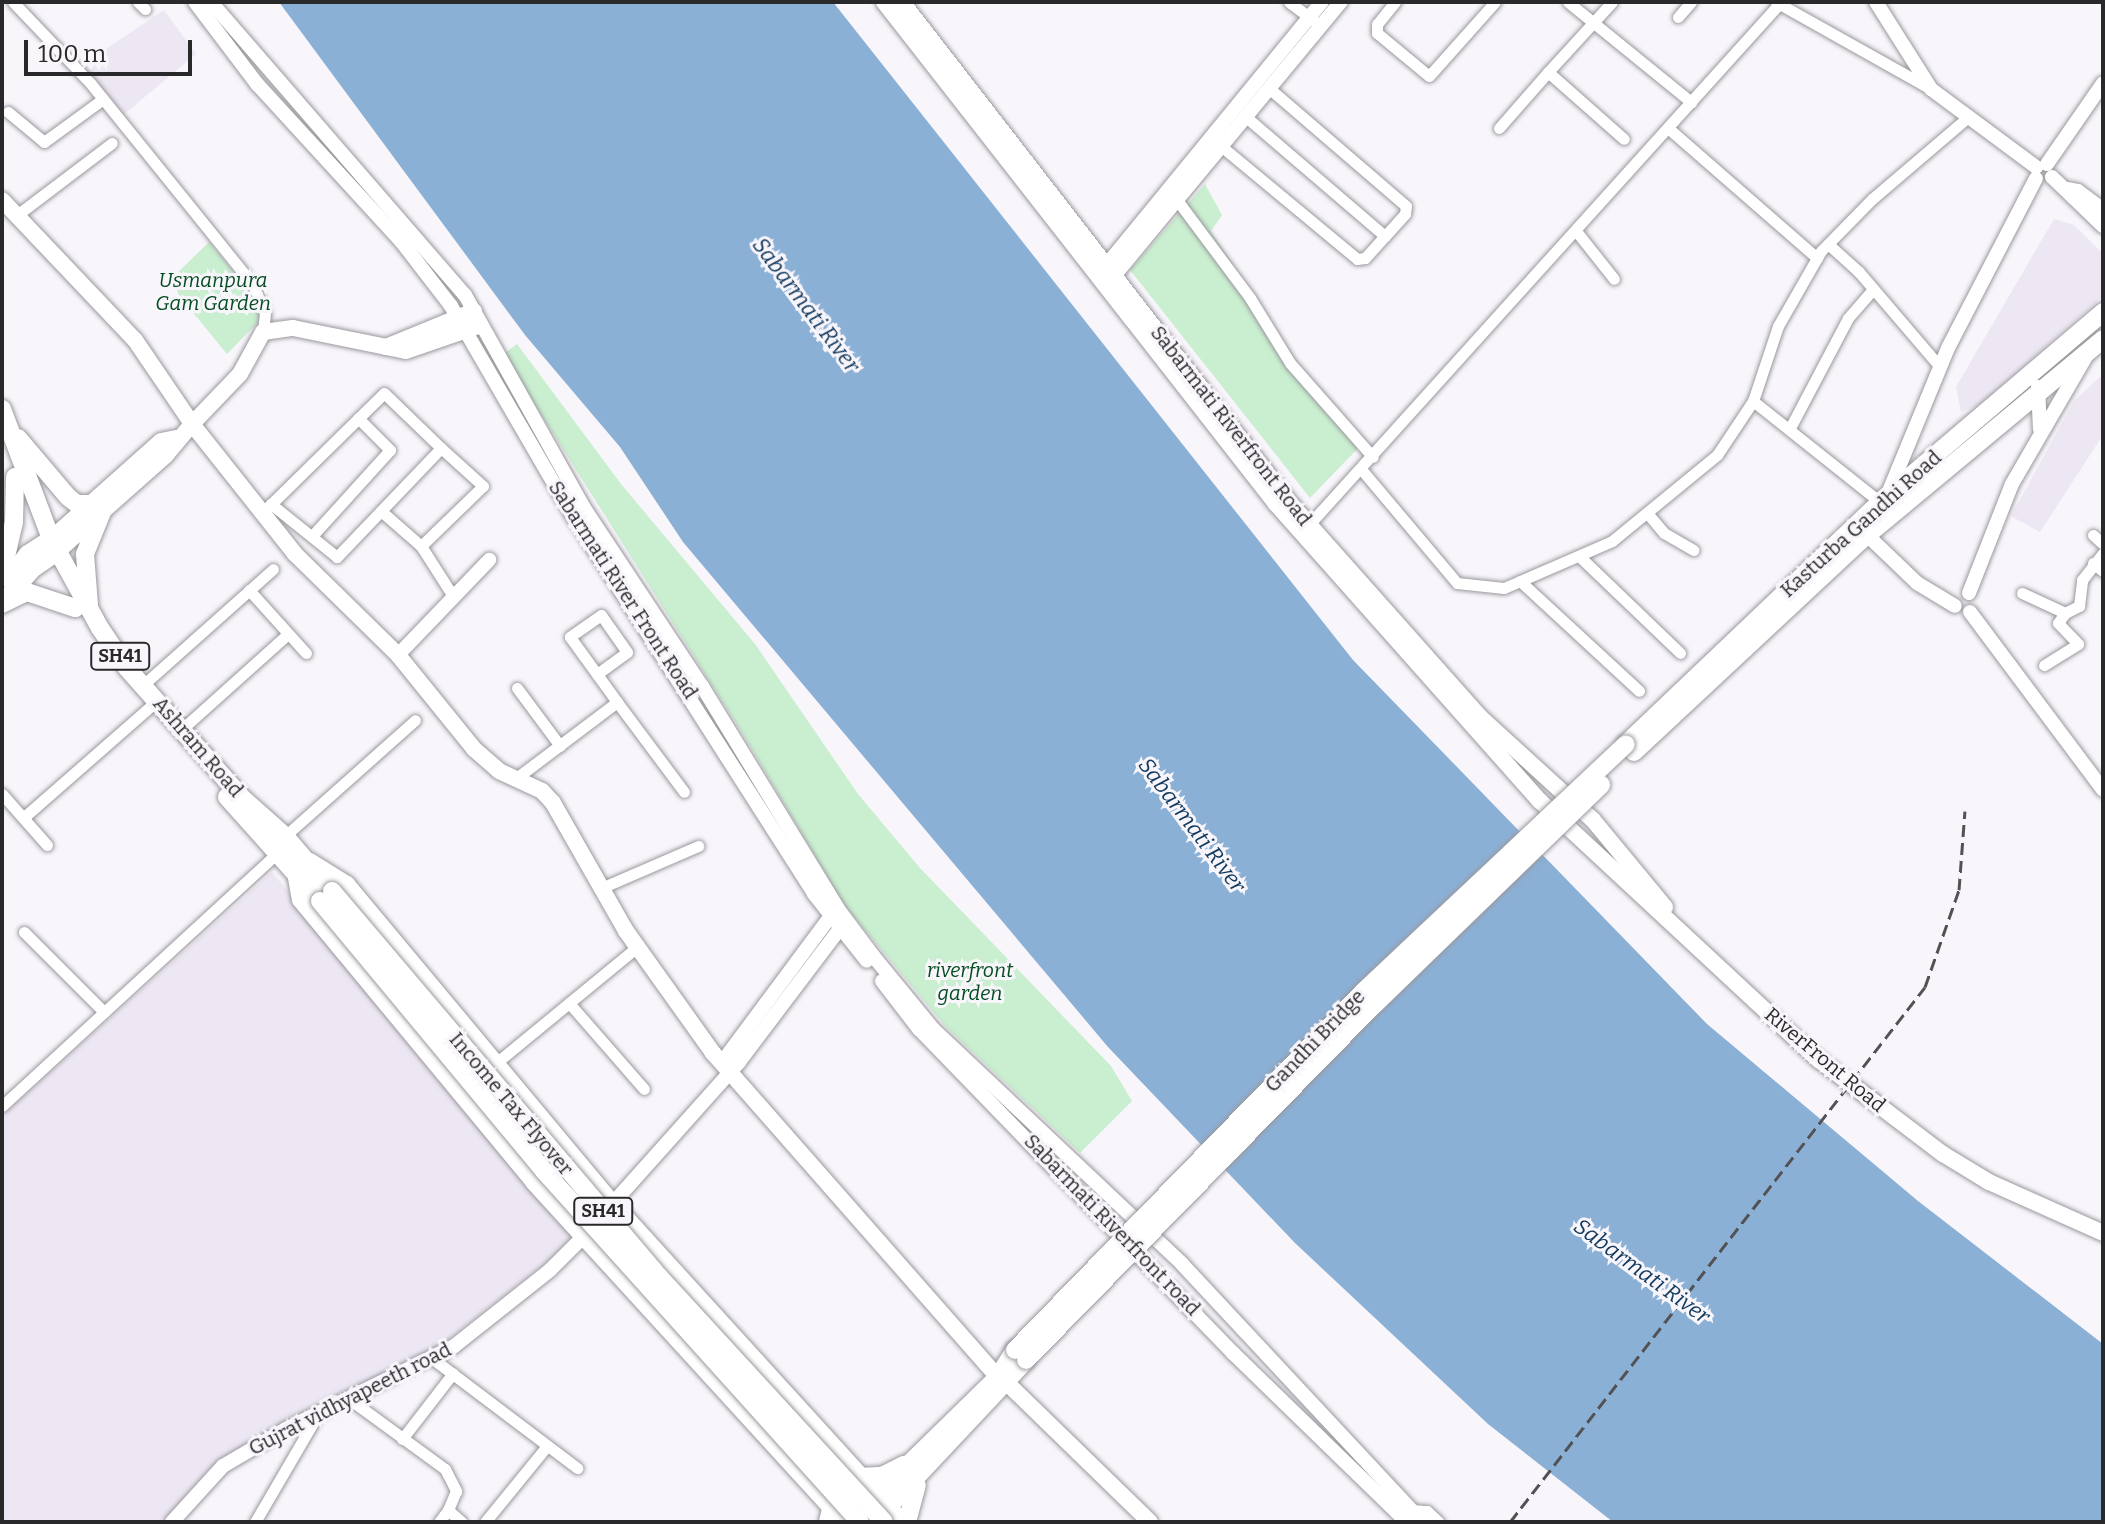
<!DOCTYPE html>
<style>
body{margin:0}
#map{position:relative;width:2105px;height:1524px;overflow:hidden;background:#f8f5fb;font-family:Bitter,serif}
div>[style]{position:absolute}
[style*='--x']{left:calc(var(--x)*1px);top:calc(var(--y)*1px);width:calc(var(--w)*1px);rotate:calc(var(--a)*1deg)}
.built>*{inset:0;background:#ede7f4}
.green>*{inset:0;background:#c9efd0}
.water>*{inset:0;background:#8bb0d6}
.roads{filter:drop-shadow(0 0 2px #9a989d) drop-shadow(0 0 2px #9a989d)}
.minor>*{height:11px;margin:-5.5px;padding:0 5.5px;transform-origin:5.5px;border-radius:5.5px;background:#fff}
.tertiary>*{height:14px;margin:-7px;padding:0 7px;transform-origin:7px;border-radius:7px;background:#fff}
.secondary>*{height:16px;margin:-8px;padding:0 8px;transform-origin:8px;border-radius:8px;background:#fff}
.primary>*{height:18px;margin:-9px;padding:0 9px;transform-origin:9px;border-radius:9px;background:#fff}
.rail>*{height:3px;margin-top:-1.5px;transform-origin:0;background:repeating-linear-gradient(90deg,#525154 0 12px,transparent 0 18px)}
.bridges{filter:drop-shadow(0 0 2px #9a989d) drop-shadow(0 0 2px #9a989d)}
.primary-bridge>*{height:18px;margin:-9px;padding:0 9px;transform-origin:9px;border-radius:9px;background:#fff}
span{translate:-50% -50%;white-space:nowrap;text-align:center;line-height:1.15;-webkit-text-stroke:6px #f8f5fb;paint-order:stroke}
.shield-label span{padding:2px 6px;background:#f8f5fb;border:2px solid;border-radius:6px;-webkit-text-stroke-width:0}
.shield-label{font-size:18px;color:#29282a;font-weight:700}
.park-label{font-size:20px;color:#044d22;font-style:italic}
.street-label{font-size:20px;color:#29282a}
.water-label{font-size:22px;color:#10395e;font-style:italic}
.frame{position:absolute;inset:0;border:4px solid #29282a;pointer-events:none}
.scale{position:absolute;left:24px;top:40px;width:168px;height:36px;box-sizing:border-box;border:4px solid #29282a;border-top:0;padding-left:10px;font-size:24px;line-height:28px;white-space:nowrap;color:#29282a;-webkit-text-stroke:6px #f8f5fb;paint-order:stroke}
</style>
<div id="map">
<div class="built">
<div style="clip-path:polygon(164px 10px,196px 54px,122px 116px,82px 65px)"></div>
<div style="clip-path:polygon(2054px 219px,2074px 225px,2103px 254px,2103px 296px,1982px 403px,1961px 412px,1956px 387px)"></div>
<div style="clip-path:polygon(2103px 374px,2103px 435px,2040px 532px,2011px 516px,2074px 401px)"></div>
<div style="clip-path:polygon(272px 872px,576px 1239px,432px 1352px,218px 1461px,164px 1522px,2px 1522px,2px 1116px)"></div>
</div>
<div class="green">
<div style="clip-path:polygon(1205px 184px,1222px 215px,1211px 231px,1302px 369px,1365px 441px,1310px 498px,1130px 270px)"></div>
<div style="clip-path:polygon(209px 242px,258px 302px,261px 319px,227px 354px,168px 282px)"></div>
<div style="clip-path:polygon(517px 344px,621px 484px,755px 644px,858px 794px,920px 868px,1111px 1066px,1132px 1101px,1080px 1153px,946px 1027px,845px 906px,741px 731px,503px 354px)"></div>
</div>
<div class="water">
<div style="clip-path:polygon(279px 2px,833px 2px,1353px 660px,1707px 1024px,1918px 1201px,2103px 1344px,2103px 1522px,1613px 1522px,1488px 1424px,1295px 1243px,1108px 1047px,683px 542px,620px 447px,525px 335px)"></div>
</div>
<div class="roads">
<div class="minor">
<div style="--x:13;--y:2;--w:113;--a:46.4"></div>
<div style="--x:91;--y:84;--w:258;--a:51.1"></div>
<div style="--x:253;--y:285;--w:30;--a:67"></div>
<div style="--x:265;--y:313;--w:19;--a:96"></div>
<div style="--x:138;--y:2;--w:10;--a:45"></div>
<div style="--x:1289;--y:2;--w:31;--a:37"></div>
<div style="--x:1395;--y:2;--w:28;--a:129"></div>
<div style="--x:1377;--y:24;--w:9;--a:90"></div>
<div style="--x:1377;--y:33;--w:67;--a:39.6"></div>
<div style="--x:1429;--y:76;--w:99;--a:-48.3"></div>
<div style="--x:1568;--y:2;--w:159;--a:39.1"></div>
<div style="--x:1612;--y:2;--w:95;--a:132.4"></div>
<div style="--x:1548;--y:72;--w:101;--a:41.4"></div>
<div style="--x:1776;--y:2;--w:176;--a:29.3"></div>
<div style="--x:1678;--y:17;--w:20;--a:-49"></div>
<div style="--x:8;--y:112;--w:47;--a:39.8"></div>
<div style="--x:44;--y:142;--w:73;--a:-36.1"></div>
<div style="--x:1246;--y:117;--w:183;--a:40.6"></div>
<div style="--x:1385;--y:236;--w:30;--a:-48"></div>
<div style="--x:1405;--y:214;--w:8;--a:-83"></div>
<div style="--x:1406;--y:206;--w:181;--a:-139.3"></div>
<div style="--x:1499;--y:128;--w:74;--a:-48.8"></div>
<div style="--x:1668;--y:128;--w:198;--a:41.1"></div>
<div style="--x:1221;--y:146;--w:177;--a:39.7"></div>
<div style="--x:1357;--y:259;--w:8;--a:-7"></div>
<div style="--x:1365;--y:258;--w:30;--a:-48"></div>
<div style="--x:1177;--y:200;--w:122;--a:53.3"></div>
<div style="--x:1250;--y:298;--w:76;--a:58.4"></div>
<div style="--x:1290;--y:363;--w:125;--a:48.6"></div>
<div style="--x:17;--y:215;--w:119;--a:-37.2"></div>
<div style="--x:1576;--y:231;--w:61;--a:51.6"></div>
<div style="--x:1828;--y:244;--w:42;--a:42.1"></div>
<div style="--x:1859;--y:272;--w:125;--a:49.5"></div>
<div style="--x:1753;--y:401;--w:162;--a:38.5"></div>
<div style="--x:1790;--y:428;--w:124;--a:-62.2"></div>
<div style="--x:1848;--y:318;--w:38;--a:-49"></div>
<div style="--x:1361;--y:469;--w:149;--a:49.9"></div>
<div style="--x:1457;--y:583;--w:47;--a:6.1"></div>
<div style="--x:1504;--y:588;--w:118;--a:-23.5"></div>
<div style="--x:1612;--y:541;--w:136;--a:-39.3"></div>
<div style="--x:1717;--y:455;--w:65;--a:-56.3"></div>
<div style="--x:1753;--y:401;--w:79;--a:-71.6"></div>
<div style="--x:1778;--y:326;--w:86;--a:-60.2"></div>
<div style="--x:1821;--y:251;--w:73;--a:-45.6"></div>
<div style="--x:1872;--y:199;--w:125;--a:-40.5"></div>
<div style="--x:264;--y:511;--w:168;--a:-44.5"></div>
<div style="--x:384;--y:393;--w:79;--a:44"></div>
<div style="--x:441;--y:448;--w:151;--a:133.7"></div>
<div style="--x:337;--y:557;--w:85;--a:-141.2"></div>
<div style="--x:381;--y:511;--w:53;--a:41.2"></div>
<div style="--x:421;--y:546;--w:86;--a:-44.1"></div>
<div style="--x:483;--y:486;--w:57;--a:-137.9"></div>
<div style="--x:1648;--y:514;--w:25;--a:50"></div>
<div style="--x:1664;--y:533;--w:34;--a:30"></div>
<div style="--x:1305;--y:529;--w:707;--a:-47.92"></div>
<div style="--x:2093;--y:535;--w:13;--a:42"></div>
<div style="--x:312;--y:536;--w:116;--a:-47.8"></div>
<div style="--x:390;--y:450;--w:45;--a:-135"></div>
<div style="--x:421;--y:546;--w:59;--a:57.4"></div>
<div style="--x:1579;--y:556;--w:140;--a:43.8"></div>
<div style="--x:2093;--y:563;--w:13;--a:39"></div>
<div style="--x:1520;--y:581;--w:162;--a:42.7"></div>
<div style="--x:249;--y:590;--w:85;--a:47.9"></div>
<div style="--x:2022;--y:593;--w:47;--a:24.9"></div>
<div style="--x:2065;--y:613;--w:12;--a:125"></div>
<div style="--x:2058;--y:623;--w:29;--a:46"></div>
<div style="--x:2078;--y:644;--w:40;--a:148"></div>
<div style="--x:2065;--y:613;--w:16;--a:-27"></div>
<div style="--x:2079;--y:606;--w:26;--a:-83"></div>
<div style="--x:2082;--y:580;--w:34;--a:-52"></div>
<div style="--x:597;--y:674;--w:37;--a:-36"></div>
<div style="--x:627;--y:652;--w:45;--a:-125.1"></div>
<div style="--x:601;--y:615;--w:38;--a:145"></div>
<div style="--x:570;--y:637;--w:80;--a:54.1"></div>
<div style="--x:617;--y:702;--w:112;--a:53.3"></div>
<div style="--x:143;--y:685;--w:174;--a:-41.7"></div>
<div style="--x:517;--y:688;--w:72;--a:53.4"></div>
<div style="--x:182;--y:729;--w:142;--a:-41.9"></div>
<div style="--x:515;--y:779;--w:128;--a:-37"></div>
<div style="--x:2;--y:794;--w:68;--a:48.6"></div>
<div style="--x:23;--y:818;--w:169;--a:-41.2"></div>
<div style="--x:285;--y:836;--w:174;--a:-41.7"></div>
<div style="--x:601;--y:888;--w:106;--a:-23.4"></div>
<div style="--x:24;--y:932;--w:113;--a:45"></div>
<div style="--x:569;--y:1003;--w:114;--a:48.9"></div>
<div style="--x:496;--y:1063;--w:183;--a:-39.4"></div>
<div style="--x:2;--y:1106;--w:372;--a:-42.6"></div>
<div style="--x:433;--y:1359;--w:181;--a:37.1"></div>
<div style="--x:352;--y:1401;--w:115;--a:36.2"></div>
<div style="--x:445;--y:1469;--w:25;--a:63"></div>
<div style="--x:456;--y:1491;--w:21;--a:113"></div>
<div style="--x:402;--y:1439;--w:83;--a:-52.3"></div>
<div style="--x:1411;--y:1510;--w:16;--a:4"></div>
<div style="--x:1427;--y:1511;--w:16;--a:43"></div>
<div style="--x:255;--y:1522;--w:123;--a:-59.7"></div>
<div style="--x:439;--y:1522;--w:15;--a:-53"></div>
<div style="--x:448;--y:1510;--w:18;--a:41"></div>
<div style="--x:485;--y:1522;--w:98;--a:-50.8"></div>
</div>
<div class="tertiary">
<div style="--x:195;--y:2;--w:103;--a:52.9"></div>
<div style="--x:257;--y:84;--w:213;--a:47.5"></div>
<div style="--x:401;--y:241;--w:82;--a:52.4"></div>
<div style="--x:451;--y:306;--w:245;--a:59.9"></div>
<div style="--x:574;--y:518;--w:446;--a:57.4"></div>
<div style="--x:814;--y:894;--w:85;--a:51.7"></div>
<div style="--x:211;--y:2;--w:388;--a:49.1"></div>
<div style="--x:465;--y:295;--w:244;--a:60.8"></div>
<div style="--x:584;--y:508;--w:214;--a:56.5"></div>
<div style="--x:702;--y:686;--w:261;--a:58.6"></div>
<div style="--x:838;--y:909;--w:60;--a:53.1"></div>
<div style="--x:874;--y:957;--w:94;--a:50.6"></div>
<div style="--x:934;--y:1030;--w:341;--a:43.3"></div>
<div style="--x:1182;--y:1264;--w:353;--a:47"></div>
<div style="--x:1876;--y:2;--w:103;--a:57.7"></div>
<div style="--x:1931;--y:89;--w:131;--a:36.6"></div>
<div style="--x:2047;--y:164;--w:98;--a:-55.3"></div>
<div style="--x:2052;--y:177;--w:71;--a:43.9"></div>
<div style="--x:2067;--y:189;--w:11;--a:10"></div>
<div style="--x:2078;--y:191;--w:31;--a:37"></div>
<div style="--x:1100;--y:273;--w:350;--a:-50.7"></div>
<div style="--x:1109;--y:282;--w:364;--a:-50.4"></div>
<div style="--x:2038;--y:387;--w:42;--a:87.3"></div>
<div style="--x:1887;--y:496;--w:160;--a:-67.6"></div>
<div style="--x:1948;--y:348;--w:191;--a:-62.6"></div>
<div style="--x:1867;--y:535;--w:69;--a:43.8"></div>
<div style="--x:1917;--y:583;--w:44;--a:31.2"></div>
<div style="--x:1969;--y:593;--w:117;--a:-68.5"></div>
<div style="--x:2012;--y:484;--w:146;--a:-59.9"></div>
<div style="--x:1970;--y:612;--w:222;--a:53.2"></div>
<div style="--x:398;--y:655;--w:132;--a:-46.2"></div>
<div style="--x:882;--y:981;--w:61;--a:52.4"></div>
<div style="--x:919;--y:1029;--w:451;--a:45.9"></div>
<div style="--x:1233;--y:1353;--w:243;--a:44.2"></div>
<div style="--x:727;--y:1070;--w:17;--a:-83"></div>
<div style="--x:729;--y:1053;--w:174;--a:-53.4"></div>
<div style="--x:606;--y:1211;--w:200;--a:-48.2"></div>
<div style="--x:739;--y:1062;--w:174;--a:-52.9"></div>
<div style="--x:172;--y:1522;--w:76;--a:-47.7"></div>
<div style="--x:223;--y:1466;--w:73;--a:-30.4"></div>
<div style="--x:286;--y:1429;--w:186;--a:-26.2"></div>
<div style="--x:453;--y:1347;--w:124;--a:-38.4"></div>
<div style="--x:550;--y:1270;--w:57;--a:-45"></div>
</div>
<div class="secondary">
<div style="--x:884;--y:2;--w:637;--a:52.01"></div>
<div style="--x:1276;--y:504;--w:397;--a:48.4"></div>
<div style="--x:1540;--y:801;--w:381;--a:42.9"></div>
<div style="--x:1819;--y:1060;--w:156;--a:37.2"></div>
<div style="--x:1943;--y:1154;--w:54;--a:31.3"></div>
<div style="--x:1989;--y:1182;--w:125;--a:24.1"></div>
<div style="--x:902;--y:2;--w:634;--a:52.24"></div>
<div style="--x:1290;--y:503;--w:285;--a:48.4"></div>
<div style="--x:1479;--y:716;--w:154;--a:42.4"></div>
<div style="--x:1593;--y:820;--w:113;--a:50.4"></div>
<div style="--x:2;--y:200;--w:193;--a:46.5"></div>
<div style="--x:135;--y:340;--w:102;--a:55.8"></div>
<div style="--x:474;--y:311;--w:95;--a:157.8"></div>
<div style="--x:386;--y:347;--w:20;--a:11"></div>
<div style="--x:406;--y:351;--w:79;--a:-19.1"></div>
<div style="--x:192;--y:424;--w:69;--a:-46.2"></div>
<div style="--x:240;--y:374;--w:48;--a:-61.3"></div>
<div style="--x:263;--y:332;--w:30;--a:-8"></div>
<div style="--x:293;--y:328;--w:95;--a:11.5"></div>
<div style="--x:51;--y:539;--w:147;--a:-41.7"></div>
<div style="--x:161;--y:441;--w:15;--a:-11"></div>
<div style="--x:58;--y:551;--w:144;--a:-41.6"></div>
<div style="--x:166;--y:455;--w:40;--a:-50"></div>
<div style="--x:192;--y:424;--w:166;--a:51.6"></div>
<div style="--x:295;--y:554;--w:144;--a:44.4"></div>
<div style="--x:398;--y:655;--w:121;--a:51"></div>
<div style="--x:474;--y:749;--w:33;--a:41"></div>
<div style="--x:499;--y:771;--w:47;--a:24.9"></div>
<div style="--x:542;--y:791;--w:16;--a:47"></div>
<div style="--x:553;--y:803;--w:147;--a:60.3"></div>
<div style="--x:626;--y:931;--w:150;--a:54.5"></div>
<div style="--x:713;--y:1053;--w:432;--a:48.7"></div>
<div style="--x:310;--y:861;--w:44;--a:31.9"></div>
<div style="--x:347;--y:884;--w:415;--a:50.2"></div>
<div style="--x:613;--y:1203;--w:431;--a:47.7"></div>
<div style="--x:295;--y:872;--w:28;--a:80"></div>
<div style="--x:300;--y:900;--w:366;--a:50.4"></div>
<div style="--x:533;--y:1182;--w:460;--a:47.6"></div>
<div style="--x:1008;--y:1384;--w:198;--a:44.2"></div>
<div style="--x:860;--y:1476;--w:22;--a:-3"></div>
<div style="--x:882;--y:1475;--w:25;--a:-27"></div>
</div>
<div class="primary">
<div style="--x:2;--y:409;--w:139;--a:69.3"></div>
<div style="--x:51;--y:539;--w:102;--a:61.2"></div>
<div style="--x:100;--y:628;--w:48;--a:56"></div>
<div style="--x:127;--y:668;--w:172;--a:48.5"></div>
<div style="--x:241;--y:797;--w:59;--a:41.6"></div>
<div style="--x:285;--y:836;--w:72;--a:49.5"></div>
<div style="--x:18;--y:438;--w:77;--a:49.7"></div>
<div style="--x:68;--y:497;--w:11;--a:38"></div>
<div style="--x:77;--y:504;--w:12;--a:0"></div>
<div style="--x:2;--y:574;--w:53;--a:-77"></div>
<div style="--x:14;--y:522;--w:45;--a:-88.7"></div>
<div style="--x:9;--y:579;--w:31;--a:-53"></div>
<div style="--x:28;--y:554;--w:27;--a:-33"></div>
<div style="--x:7;--y:598;--w:37;--a:-49"></div>
<div style="--x:31;--y:570;--w:33;--a:-35"></div>
<div style="--x:2;--y:604;--w:28;--a:-26"></div>
<div style="--x:27;--y:592;--w:51;--a:18.4"></div>
<div style="--x:89;--y:605;--w:51;--a:-94.5"></div>
<div style="--x:85;--y:554;--w:45;--a:-68"></div>
<div style="--x:1626;--y:744;--w:351;--a:-43.6"></div>
<div style="--x:1880;--y:502;--w:293;--a:-40.4"></div>
<div style="--x:1634;--y:752;--w:309;--a:-43"></div>
<div style="--x:1860;--y:541;--w:316;--a:-39.7"></div>
<div style="--x:227;--y:797;--w:140;--a:48.2"></div>
<div style="--x:857;--y:1515;--w:197;--a:-44.4"></div>
<div style="--x:998;--y:1377;--w:32;--a:-58"></div>
<div style="--x:828;--y:1522;--w:13;--a:-77"></div>
<div style="--x:874;--y:1522;--w:222;--a:-46.8"></div>
<div style="--x:907;--y:1522;--w:38;--a:-75"></div>
</div>
</div>
<div class="rail">
<div style="--x:1510;--y:1522;--w:677;--a:-52.2"></div>
<div style="--x:1925;--y:987;--w:103;--a:-70.7"></div>
<div style="--x:1959;--y:890;--w:79;--a:-85.7"></div>
</div>
<div class="bridges">
<div class="primary-bridge">
<div style="--x:332;--y:891;--w:498;--a:49.7"></div>
<div style="--x:654;--y:1271;--w:340;--a:47.5"></div>
<div style="--x:320;--y:901;--w:351;--a:50.3"></div>
<div style="--x:544;--y:1171;--w:472;--a:48"></div>
<div style="--x:1015;--y:1350;--w:499;--a:-45.8"></div>
<div style="--x:1363;--y:992;--w:361;--a:-43.3"></div>
<div style="--x:1026;--y:1360;--w:499;--a:-45.6"></div>
<div style="--x:1375;--y:1004;--w:315;--a:-44.1"></div>
</div>
</div>
<div class="shield-label">
<span style="left:120px;top:656px">SH41</span>
<span style="left:603px;top:1211px">SH41</span>
</div>
<div class="park-label">
<span style="left:213px;top:292px">Usmanpura<br>Gam Garden</span>
<span style="left:970px;top:982px">riverfront<br>garden</span>
</div>
<div class="street-label">
<span style="left:1231px;top:426px;rotate:52deg">Sabarmati Riverfront Road</span>
<span style="left:1861px;top:524px;rotate:-42deg">Kasturba Gandhi Road</span>
<span style="left:623px;top:590px;rotate:57deg">Sabarmati River Front Road</span>
<span style="left:198px;top:747px;rotate:49deg">Ashram Road</span>
<span style="left:1315px;top:1041px;rotate:-46deg">Gandhi Bridge</span>
<span style="left:1825px;top:1060px;rotate:40deg">RiverFront Road</span>
<span style="left:511px;top:1104px;rotate:50deg">Income Tax Flyover</span>
<span style="left:1112px;top:1225px;rotate:46deg">Sabarmati Riverfront road</span>
<span style="left:350px;top:1399px;rotate:-27deg">Gujrat vidhyapeeth road</span>
</div>
<div class="water-label">
<span style="left:806px;top:305px;rotate:53deg">Sabarmati River</span>
<span style="left:1192px;top:825px;rotate:53deg">Sabarmati River</span>
<span style="left:1642px;top:1271px;rotate:36deg">Sabarmati River</span>
</div>
<div class="frame"></div>
<div class="scale">100 m</div>
</div>
